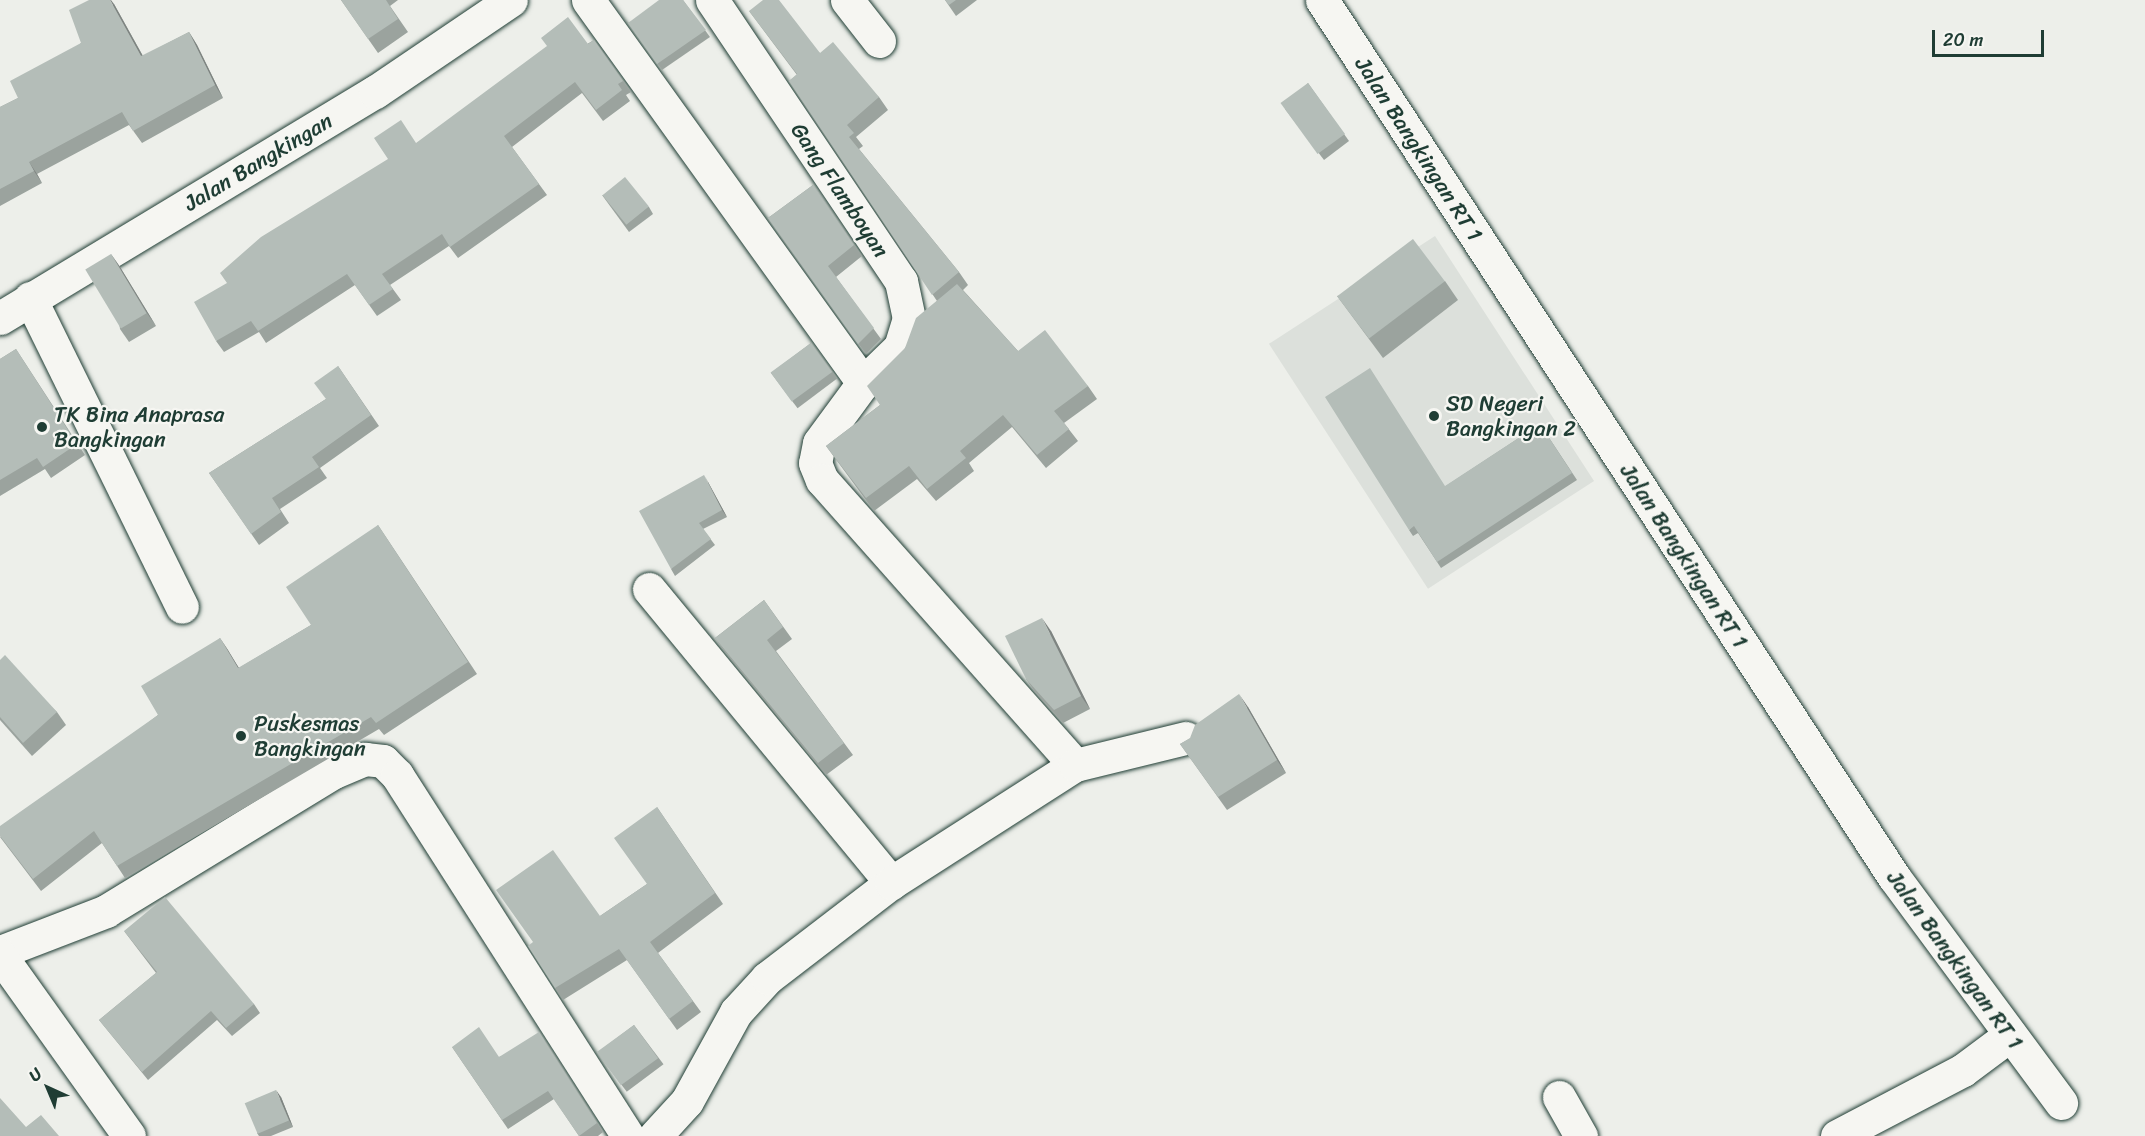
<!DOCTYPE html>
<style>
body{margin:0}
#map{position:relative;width:2145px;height:1136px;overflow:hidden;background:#edefea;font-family:Sriracha,sans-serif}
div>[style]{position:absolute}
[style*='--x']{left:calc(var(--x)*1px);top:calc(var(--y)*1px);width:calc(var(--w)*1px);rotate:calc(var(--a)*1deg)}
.built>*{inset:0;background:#dce0db;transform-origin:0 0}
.roads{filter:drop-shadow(0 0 2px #1f3d34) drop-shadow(0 0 2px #1f3d34)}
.minor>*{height:33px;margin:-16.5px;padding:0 16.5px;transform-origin:16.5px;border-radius:16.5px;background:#f6f6f2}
.wall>*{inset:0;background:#9ba39e;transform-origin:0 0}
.shaded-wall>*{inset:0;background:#7e8481}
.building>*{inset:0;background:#b4bdb8;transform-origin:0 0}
.dots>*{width:16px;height:16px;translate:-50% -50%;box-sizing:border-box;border:3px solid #f6f6f2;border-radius:50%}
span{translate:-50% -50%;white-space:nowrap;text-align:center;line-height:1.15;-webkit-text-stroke:4.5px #f6f6f2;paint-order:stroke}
.street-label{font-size:22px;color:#1f3d34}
.poi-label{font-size:22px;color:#1f3d34}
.left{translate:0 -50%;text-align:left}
.north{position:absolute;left:18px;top:1058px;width:60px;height:60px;-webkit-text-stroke:4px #f6f6f2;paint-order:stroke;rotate:316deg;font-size:16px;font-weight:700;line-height:24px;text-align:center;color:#1f3d34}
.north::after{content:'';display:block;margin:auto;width:21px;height:27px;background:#1f3d34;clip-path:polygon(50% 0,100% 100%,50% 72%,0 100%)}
.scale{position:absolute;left:1932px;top:30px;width:112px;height:27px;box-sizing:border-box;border:3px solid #1f3d34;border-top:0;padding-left:8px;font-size:18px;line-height:21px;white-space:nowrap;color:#1f3d34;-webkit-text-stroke:4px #f6f6f2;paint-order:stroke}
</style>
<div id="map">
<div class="built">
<div style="left:1435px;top:236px;width:292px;height:198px;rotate:57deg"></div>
</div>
<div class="roads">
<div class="minor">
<div style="--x:588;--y:0;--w:472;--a:54.3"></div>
<div style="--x:712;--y:0;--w:339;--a:56.1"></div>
<div style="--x:901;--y:281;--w:38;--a:78"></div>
<div style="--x:909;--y:318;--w:30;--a:107"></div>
<div style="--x:900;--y:347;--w:52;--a:135.8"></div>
<div style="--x:863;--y:383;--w:74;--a:126.3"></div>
<div style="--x:819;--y:443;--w:20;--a:101"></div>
<div style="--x:815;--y:463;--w:18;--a:68"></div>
<div style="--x:822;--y:480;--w:381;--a:48.4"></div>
<div style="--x:847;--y:0;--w:52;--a:52"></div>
<div style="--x:1322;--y:0;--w:1047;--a:56.89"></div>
<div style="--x:1894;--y:877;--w:281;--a:53.5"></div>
<div style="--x:30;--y:298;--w:344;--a:63.8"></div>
<div style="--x:0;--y:318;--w:438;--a:-31.1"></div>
<div style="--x:375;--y:92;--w:164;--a:-34.1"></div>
<div style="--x:649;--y:589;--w:381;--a:50.5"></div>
<div style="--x:0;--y:952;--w:114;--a:-21.1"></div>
<div style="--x:106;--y:911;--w:267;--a:-31.4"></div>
<div style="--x:334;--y:772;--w:34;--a:-23"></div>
<div style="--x:365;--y:759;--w:18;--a:6"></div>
<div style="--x:383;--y:761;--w:20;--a:45"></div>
<div style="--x:397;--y:775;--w:429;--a:57.4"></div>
<div style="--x:0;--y:955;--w:222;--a:54.5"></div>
<div style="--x:1559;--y:1097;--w:45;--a:60.6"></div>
<div style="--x:655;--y:1136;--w:47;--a:-47.6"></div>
<div style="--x:687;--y:1101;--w:102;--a:-61.2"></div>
<div style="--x:736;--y:1012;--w:46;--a:-47.6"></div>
<div style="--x:767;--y:978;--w:156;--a:-37.5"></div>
<div style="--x:891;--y:883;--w:219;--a:-32.7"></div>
<div style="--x:1075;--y:765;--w:114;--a:-13.7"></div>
<div style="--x:1837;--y:1136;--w:142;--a:-27.6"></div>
<div style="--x:1963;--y:1070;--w:59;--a:-36.7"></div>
</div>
</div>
<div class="wall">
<div style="clip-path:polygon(341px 0,398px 0,390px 6px,408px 32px,378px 53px)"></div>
<div style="clip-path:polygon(683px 0,710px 37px,662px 70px,628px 23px)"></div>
<div style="clip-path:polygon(945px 0,977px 0,956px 16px)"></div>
<div style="clip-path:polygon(114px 4px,143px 56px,189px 32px,197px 45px,223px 98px,142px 143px,129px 125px,37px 174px,42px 183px,0 206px,0 107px,18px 98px,81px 43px)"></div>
<div style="clip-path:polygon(749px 11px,820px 53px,879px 97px,888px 110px,856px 137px,863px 146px,859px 149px,959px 272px,968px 285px,963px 290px,1018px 351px,1088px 386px,1097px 399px,1064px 423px,1078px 441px,1046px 468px,1012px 427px,969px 463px,974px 471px,936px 501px,917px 479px,874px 511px,826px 446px,880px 405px,905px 348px,937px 301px,789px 81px,797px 75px)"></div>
<div style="clip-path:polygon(594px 40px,631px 92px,626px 95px,630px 101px,603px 121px,582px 93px,512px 147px,547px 195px,458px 258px,449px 246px,390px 285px,401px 300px,377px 316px,355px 285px,266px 343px,259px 332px,224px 352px,216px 341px,417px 143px)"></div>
<div style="clip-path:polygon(1308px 83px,1349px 141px,1324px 160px,1285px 109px)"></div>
<div style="clip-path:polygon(813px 185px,862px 256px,836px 277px,881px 339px,866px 354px,768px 218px)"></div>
<div style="clip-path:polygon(602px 195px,649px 207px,653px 214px,629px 232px)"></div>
<div style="clip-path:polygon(111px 254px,120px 267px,156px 326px,129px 342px,120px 329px)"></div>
<div style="clip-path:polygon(1445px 281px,1458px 300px,1383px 358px,1337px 296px)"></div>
<div style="left:811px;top:343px;width:44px;height:50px;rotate:53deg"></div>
<div style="clip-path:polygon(16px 349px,85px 455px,51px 478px,45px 469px,0 496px,0 359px)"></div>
<div style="clip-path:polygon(338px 366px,379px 426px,320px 468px,327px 478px,280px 509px,289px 523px,259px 545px,209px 473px,326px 399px)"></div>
<div style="clip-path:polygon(1540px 424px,1577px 480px,1441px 568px,1418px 533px,1413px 536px,1409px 530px,1446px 486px)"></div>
<div style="clip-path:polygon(708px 482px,727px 517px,703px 529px,715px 545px,675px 576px,671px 569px)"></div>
<div style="clip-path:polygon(378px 525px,477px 674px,384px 735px,379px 729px,125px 878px,102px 843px,41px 891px,0 837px,158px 715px,220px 638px,239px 668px,311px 625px)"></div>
<div style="clip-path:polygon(764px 600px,792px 639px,776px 651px,853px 755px,826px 775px,723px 649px,715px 638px)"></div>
<div style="clip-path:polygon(1051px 631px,1090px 709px,1063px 723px,1035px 692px,1026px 679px)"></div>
<div style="clip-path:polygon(0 660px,57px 712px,66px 725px,32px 756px,0 720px)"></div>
<div style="clip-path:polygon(1248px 707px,1286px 773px,1227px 810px,1180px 744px)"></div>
<div style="clip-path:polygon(657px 807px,723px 904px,658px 953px,701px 1012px,677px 1030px,627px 960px,563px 1000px,555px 988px,600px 916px,647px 884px)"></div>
<div style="clip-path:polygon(124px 931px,254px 1004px,260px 1013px,232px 1036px,217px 1020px,148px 1080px,99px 1020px,156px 973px)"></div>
<div style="left:634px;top:1025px;width:49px;height:46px;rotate:53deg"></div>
<div style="clip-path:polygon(545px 1041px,603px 1132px,598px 1136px,579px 1136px,554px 1099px,508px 1129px,452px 1047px,499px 1057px)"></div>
<div style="clip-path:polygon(281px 1097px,293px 1127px,271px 1136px,259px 1136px,257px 1133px)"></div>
</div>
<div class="shaded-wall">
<div style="clip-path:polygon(110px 0,111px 0,114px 4px,150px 69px,141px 56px)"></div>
<div style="clip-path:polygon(189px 32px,197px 45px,223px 98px,215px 85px)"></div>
<div style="clip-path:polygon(29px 162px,37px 174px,42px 183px,34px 171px)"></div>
<div style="clip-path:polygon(111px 254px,120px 267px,156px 326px,147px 313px)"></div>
<div style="clip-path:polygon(704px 475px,708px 482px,727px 517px,722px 510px)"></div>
<div style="clip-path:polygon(1042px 618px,1051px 631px,1090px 709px,1081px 696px)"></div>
<div style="clip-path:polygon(220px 638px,228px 650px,246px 680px,238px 668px)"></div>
<div style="clip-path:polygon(1239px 694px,1248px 707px,1286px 773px,1277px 760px)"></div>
<div style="clip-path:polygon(276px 1090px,281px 1097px,293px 1127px,289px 1120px)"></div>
</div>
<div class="building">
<div style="clip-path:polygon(89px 0,110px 0,141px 56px,189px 32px,215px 85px,133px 131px,122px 112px,29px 162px,34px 171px,0 189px,0 107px,18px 98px,10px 81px,81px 43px,69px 10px)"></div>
<div style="clip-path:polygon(341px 0,386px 0,398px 19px,368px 39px)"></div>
<div style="clip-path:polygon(659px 0,683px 0,706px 30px,657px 64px,628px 23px)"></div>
<div style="clip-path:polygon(763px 0,779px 0,820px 53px,833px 42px,879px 97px,847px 125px,854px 133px,849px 137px,959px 272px,932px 295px,789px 81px,797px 74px,749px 11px)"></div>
<div style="clip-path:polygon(945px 0,956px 0,949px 5px)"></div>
<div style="clip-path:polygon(568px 17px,588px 44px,594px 40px,623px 81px,618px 84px,622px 90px,596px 110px,575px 82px,504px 136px,539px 184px,450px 247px,442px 234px,382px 274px,393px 289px,369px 305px,347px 274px,258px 331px,251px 321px,216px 341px,194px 302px,227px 283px,220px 273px,261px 237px,388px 159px,374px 138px,401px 120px,416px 143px,547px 46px,541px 38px)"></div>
<div style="left:1308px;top:83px;width:63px;height:34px;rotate:54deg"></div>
<div style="left:625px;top:177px;width:38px;height:29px;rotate:51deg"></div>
<div style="clip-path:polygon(813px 185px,854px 245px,828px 266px,874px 328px,858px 344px,768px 218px)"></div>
<div style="left:1413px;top:239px;width:53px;height:95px;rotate:53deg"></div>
<div style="left:111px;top:254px;width:69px;height:30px;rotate:59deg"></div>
<div style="clip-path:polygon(957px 284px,1018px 351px,1045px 330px,1088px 386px,1054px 411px,1069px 429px,1037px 455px,1003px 415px,960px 451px,966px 458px,927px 489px,909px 466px,866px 498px,826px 446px,880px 405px,867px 386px,905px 348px,916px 318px)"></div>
<div style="left:811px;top:343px;width:36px;height:50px;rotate:54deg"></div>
<div style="clip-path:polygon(16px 349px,77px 444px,43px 467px,37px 458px,0 480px,0 359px)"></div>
<div style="clip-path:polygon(338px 366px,371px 415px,312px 457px,319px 467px,272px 498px,281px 512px,251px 534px,209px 473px,326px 399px,314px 383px)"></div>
<div style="clip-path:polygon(1370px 368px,1445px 486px,1540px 424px,1572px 473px,1437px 562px,1414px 526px,1409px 530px,1325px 397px)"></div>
<div style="clip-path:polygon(704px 475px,722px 510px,699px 523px,711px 539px,671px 569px,639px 511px)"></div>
<div style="clip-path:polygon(378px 525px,468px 662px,376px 723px,371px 717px,117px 866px,94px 831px,33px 879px,0 836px,0 826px,158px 715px,141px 686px,220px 638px,238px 668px,311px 625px,286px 587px)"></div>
<div style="clip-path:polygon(764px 600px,783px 627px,767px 640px,844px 743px,818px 763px,715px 638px)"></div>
<div style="clip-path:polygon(1042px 618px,1081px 696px,1054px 710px,1026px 679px,1005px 636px)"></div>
<div style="clip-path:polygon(5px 655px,57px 712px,23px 743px,0 717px,0 660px)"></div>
<div style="clip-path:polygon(1239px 694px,1277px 760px,1218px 797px,1180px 744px,1190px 738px,1195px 725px)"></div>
<div style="clip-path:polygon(657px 807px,715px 893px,650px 942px,693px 1001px,669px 1019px,619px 949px,555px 988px,528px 946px,533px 942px,496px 890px,553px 850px,600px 916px,647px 884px,614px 838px)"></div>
<div style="clip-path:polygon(165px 897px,254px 1004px,226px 1028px,211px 1011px,142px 1072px,99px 1020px,157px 972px,124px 931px)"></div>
<div style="left:634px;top:1025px;width:41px;height:46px;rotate:54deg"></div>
<div style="clip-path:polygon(479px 1027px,499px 1057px,539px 1032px,597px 1123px,579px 1136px,548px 1091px,502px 1120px,452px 1047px)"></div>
<div style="left:276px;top:1090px;width:33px;height:34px;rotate:67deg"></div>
<div style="clip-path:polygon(0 1098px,26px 1127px,41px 1115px,59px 1136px,0 1136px)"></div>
</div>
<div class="dots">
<div style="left:1434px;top:416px;background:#1f3d34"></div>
<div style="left:42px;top:427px;background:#1f3d34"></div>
<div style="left:241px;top:736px;background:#1f3d34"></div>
</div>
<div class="street-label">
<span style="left:1419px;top:149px;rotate:57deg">Jalan Bangkingan RT 1</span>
<span style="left:258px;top:162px;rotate:-31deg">Jalan Bangkingan</span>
<span style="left:840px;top:190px;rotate:56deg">Gang Flamboyan</span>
<span style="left:1684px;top:556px;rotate:57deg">Jalan Bangkingan RT 1</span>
<span style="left:1955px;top:960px;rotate:54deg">Jalan Bangkingan RT 1</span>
</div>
<div class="poi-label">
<span class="left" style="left:1446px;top:416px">SD Negeri<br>Bangkingan 2</span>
<span class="left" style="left:54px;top:427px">TK Bina Anaprasa<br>Bangkingan</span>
<span class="left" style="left:254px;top:736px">Puskesmas<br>Bangkingan</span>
</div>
<div class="north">U</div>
<div class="scale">20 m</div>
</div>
